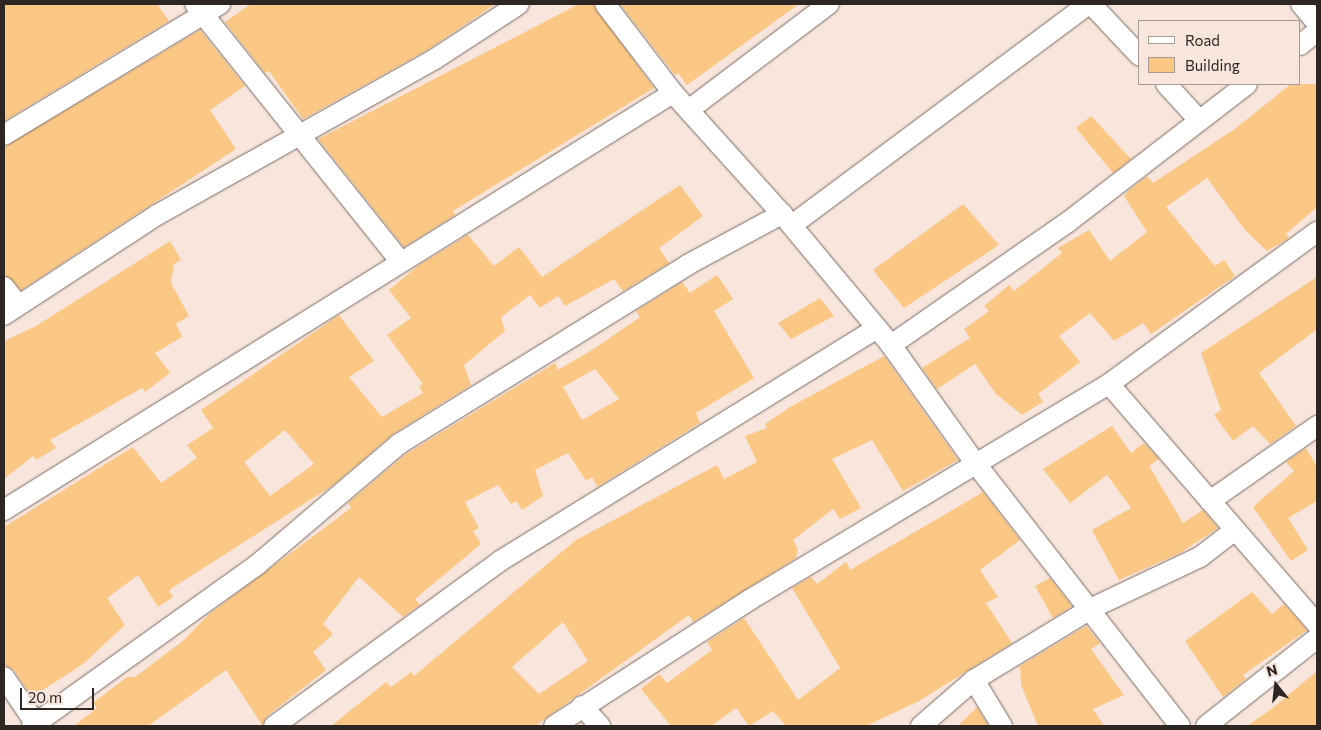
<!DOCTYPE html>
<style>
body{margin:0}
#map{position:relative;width:1321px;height:730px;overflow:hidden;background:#f8e6dd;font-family:Commissioner,sans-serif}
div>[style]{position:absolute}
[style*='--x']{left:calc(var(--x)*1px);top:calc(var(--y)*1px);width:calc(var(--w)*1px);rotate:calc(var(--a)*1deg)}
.building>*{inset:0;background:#fac784}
.roads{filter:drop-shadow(0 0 1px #796a62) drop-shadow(0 0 1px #796a62)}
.street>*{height:20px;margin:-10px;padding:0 10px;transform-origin:10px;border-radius:10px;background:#fff}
span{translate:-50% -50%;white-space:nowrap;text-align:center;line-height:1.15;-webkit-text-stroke:4px #f8e6dd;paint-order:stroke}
.frame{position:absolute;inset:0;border:5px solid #2d2623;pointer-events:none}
.legend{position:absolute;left:1138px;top:20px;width:162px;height:65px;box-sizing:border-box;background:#f8e6dd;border:1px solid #a79993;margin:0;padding:6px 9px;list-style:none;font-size:15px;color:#2d2623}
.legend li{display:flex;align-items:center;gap:10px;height:25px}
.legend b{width:25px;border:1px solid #a79993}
.north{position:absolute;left:1251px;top:660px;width:50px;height:50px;-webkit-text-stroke:4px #f8e6dd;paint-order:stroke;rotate:344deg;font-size:14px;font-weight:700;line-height:20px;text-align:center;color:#2d2623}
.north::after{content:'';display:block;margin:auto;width:18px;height:22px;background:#2d2623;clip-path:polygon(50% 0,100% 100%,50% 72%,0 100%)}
.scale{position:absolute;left:20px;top:688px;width:74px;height:22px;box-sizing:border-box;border:2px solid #2d2623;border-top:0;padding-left:6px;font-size:15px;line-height:18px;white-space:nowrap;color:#2d2623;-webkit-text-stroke:4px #f8e6dd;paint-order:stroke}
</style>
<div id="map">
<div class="building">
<div style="clip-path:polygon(4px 4px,157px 4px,169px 21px,4px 121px)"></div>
<div style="clip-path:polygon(251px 4px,495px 4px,429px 49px,303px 119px,269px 71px,265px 73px,225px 22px)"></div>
<div style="clip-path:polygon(579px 4px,593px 4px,654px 88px,453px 211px,455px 215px,404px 247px,318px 139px)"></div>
<div style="clip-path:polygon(620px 4px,799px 4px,687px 85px,678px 73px,675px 75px)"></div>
<div style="clip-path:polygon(200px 30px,245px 86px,210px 110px,236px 149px,21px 290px,4px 275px,4px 147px)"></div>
<div style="clip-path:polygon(1291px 84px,1317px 84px,1317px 207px,1286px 234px,1289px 238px,1267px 251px,1245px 230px,1207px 178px,1166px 207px,1215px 266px,1224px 260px,1235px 276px,1151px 334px,1143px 323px,1114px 341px,1090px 313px,1059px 336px,1080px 362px,1038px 394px,1043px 402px,1022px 415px,996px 394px,975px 364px,937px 389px,922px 368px,970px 338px,964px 329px,989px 311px,984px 306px,1009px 285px,1014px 291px,1062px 253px,1058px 248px,1089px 230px,1110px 261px,1147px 232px,1124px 196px,1128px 191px,1147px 176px,1153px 183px,1236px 128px)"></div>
<div style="clip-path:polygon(1091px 116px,1131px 159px,1113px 173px,1076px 128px)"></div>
<div style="clip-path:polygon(evenodd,680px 185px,703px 216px,659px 248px,669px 263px,623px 291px,614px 279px,565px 306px,558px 296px,540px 308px,530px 295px,501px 317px,505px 331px,464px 365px,471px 385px,393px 434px,332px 486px,169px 590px,173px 597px,158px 607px,138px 575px,107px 598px,125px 625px,83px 664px,32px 697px,14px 670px,4px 665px,4px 527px,133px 447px,161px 483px,197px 458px,187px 445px,213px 428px,201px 410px,339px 315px,374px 361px,349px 377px,382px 417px,423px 393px,419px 386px,423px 384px,387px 335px,411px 318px,389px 290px,419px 265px,468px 235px,494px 266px,519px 247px,542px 277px,680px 185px,285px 430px,314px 464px,270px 496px,244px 462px,285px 430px)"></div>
<div style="clip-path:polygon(963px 204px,999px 245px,904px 308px,873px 270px)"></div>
<div style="clip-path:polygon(170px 241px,181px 260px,174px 264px,171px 283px,189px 316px,176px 324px,182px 337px,155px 353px,170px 373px,145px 392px,142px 388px,50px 440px,56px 448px,36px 460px,33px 456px,4px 479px,4px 341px,36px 326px)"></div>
<div style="clip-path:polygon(evenodd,717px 275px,733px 299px,714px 311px,754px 378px,696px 413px,700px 423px,597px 487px,592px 477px,586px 481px,568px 453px,535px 470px,543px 496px,522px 510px,516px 501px,511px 504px,498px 485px,465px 502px,479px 528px,473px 531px,481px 544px,415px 599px,420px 605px,403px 617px,359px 577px,323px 624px,333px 634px,313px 652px,326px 670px,267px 716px,262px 725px,226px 670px,148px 726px,74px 726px,97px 708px,93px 703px,127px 677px,135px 677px,184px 640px,208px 615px,351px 508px,348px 503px,406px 454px,555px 363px,558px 370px,595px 348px,640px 317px,636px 311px,682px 282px,690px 293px,717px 275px,595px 369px,619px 399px,582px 420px,563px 387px,595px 369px)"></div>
<div style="clip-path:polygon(1317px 277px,1317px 329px,1259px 373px,1296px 426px,1270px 444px,1253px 426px,1233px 441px,1214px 415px,1221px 410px,1201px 353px)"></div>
<div style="clip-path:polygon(820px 298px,834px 316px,791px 339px,778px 323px)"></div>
<div style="clip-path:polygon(evenodd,884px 356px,958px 460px,903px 491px,872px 440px,832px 459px,861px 508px,840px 519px,833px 509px,793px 540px,798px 549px,796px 558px,693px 622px,689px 615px,535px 726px,331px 726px,386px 682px,391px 687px,411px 672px,414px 676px,576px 540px,717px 465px,724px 479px,757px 462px,745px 436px,767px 428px,765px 424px,790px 407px,884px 356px,563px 622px,588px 661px,539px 694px,512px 667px,563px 622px)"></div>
<div style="clip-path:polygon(1112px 426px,1131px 453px,1144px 443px,1159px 459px,1149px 466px,1183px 523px,1203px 510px,1218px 528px,1180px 553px,1119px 580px,1092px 530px,1131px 508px,1107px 475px,1070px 503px,1043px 469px)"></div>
<div style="clip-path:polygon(1306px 448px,1317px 467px,1317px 501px,1288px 518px,1308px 550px,1291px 561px,1253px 507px,1294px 471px,1286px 462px)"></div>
<div style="clip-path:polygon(983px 492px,1020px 540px,980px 570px,998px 597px,986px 603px,1012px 643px,919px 701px,866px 726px,786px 726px,773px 711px,749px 726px,736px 708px,711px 726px,671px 726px,641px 689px,659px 674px,667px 683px,712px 650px,707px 642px,744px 618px,798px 700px,840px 668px,792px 588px,811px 577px,817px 584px,846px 562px,850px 570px)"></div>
<div style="clip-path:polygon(1050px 578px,1072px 606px,1053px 618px,1035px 586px)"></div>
<div style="clip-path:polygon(1252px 592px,1272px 614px,1284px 604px,1307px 630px,1243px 675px,1246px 679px,1223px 697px,1185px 641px)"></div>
<div style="clip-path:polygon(1086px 626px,1100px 643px,1091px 649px,1124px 695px,1093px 709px,1104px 726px,1038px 726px,1021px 685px,1020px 666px)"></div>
<div style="clip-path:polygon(1317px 671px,1317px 726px,1247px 726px,1274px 707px)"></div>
<div style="clip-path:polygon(977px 707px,988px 726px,958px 726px)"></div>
</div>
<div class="roads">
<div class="street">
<div style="--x:195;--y:4;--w:329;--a:51.4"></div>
<div style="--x:605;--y:4;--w:112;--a:52.6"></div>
<div style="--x:673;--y:93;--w:163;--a:48"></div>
<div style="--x:782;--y:214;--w:170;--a:50.2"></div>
<div style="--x:891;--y:345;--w:146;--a:54.5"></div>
<div style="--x:976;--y:464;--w:332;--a:52.1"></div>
<div style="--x:1091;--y:4;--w:71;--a:46.7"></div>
<div style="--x:1301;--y:4;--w:25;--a:50"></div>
<div style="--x:1300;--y:45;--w:22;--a:-39"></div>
<div style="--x:1166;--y:84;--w:49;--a:47.5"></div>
<div style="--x:690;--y:109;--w:174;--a:-37.1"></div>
<div style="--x:4;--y:135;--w:253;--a:-31.2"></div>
<div style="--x:792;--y:225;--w:370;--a:-36.7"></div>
<div style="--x:4;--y:287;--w:23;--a:52"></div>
<div style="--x:4;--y:315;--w:183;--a:-33.2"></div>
<div style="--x:157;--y:215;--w:319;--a:-29.3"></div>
<div style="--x:435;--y:59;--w:100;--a:-33.2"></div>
<div style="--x:891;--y:345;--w:216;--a:-34.8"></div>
<div style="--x:1068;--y:222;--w:226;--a:-37.6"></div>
<div style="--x:1109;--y:384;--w:318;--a:49.1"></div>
<div style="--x:1210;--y:501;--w:131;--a:-35"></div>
<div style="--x:4;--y:510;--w:788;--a:-31.94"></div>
<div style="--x:4;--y:677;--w:53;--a:55.7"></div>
<div style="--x:974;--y:680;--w:54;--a:58.7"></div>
<div style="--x:582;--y:706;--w:27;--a:48"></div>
<div style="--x:32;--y:726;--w:278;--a:-35.6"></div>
<div style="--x:258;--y:564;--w:185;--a:-40.4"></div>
<div style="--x:399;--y:444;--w:341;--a:-31.8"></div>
<div style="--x:689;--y:264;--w:106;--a:-28.3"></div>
<div style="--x:274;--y:726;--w:280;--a:-36.1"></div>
<div style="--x:500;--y:561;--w:442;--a:-31.7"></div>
<div style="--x:554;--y:726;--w:234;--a:-32.8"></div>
<div style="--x:751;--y:599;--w:418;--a:-31"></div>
<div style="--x:1109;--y:384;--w:258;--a:-36.2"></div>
<div style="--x:921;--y:726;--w:70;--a:-41"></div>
<div style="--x:974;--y:680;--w:138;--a:-31.4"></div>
<div style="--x:1092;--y:608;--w:119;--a:-25.3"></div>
<div style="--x:1200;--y:557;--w:44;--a:-37.6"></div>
<div style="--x:1206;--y:726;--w:142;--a:-38.4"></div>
</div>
</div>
<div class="frame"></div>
<ul class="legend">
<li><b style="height:6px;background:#fff"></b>Road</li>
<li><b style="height:14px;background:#fac784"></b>Building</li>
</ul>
<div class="north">N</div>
<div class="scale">20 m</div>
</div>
